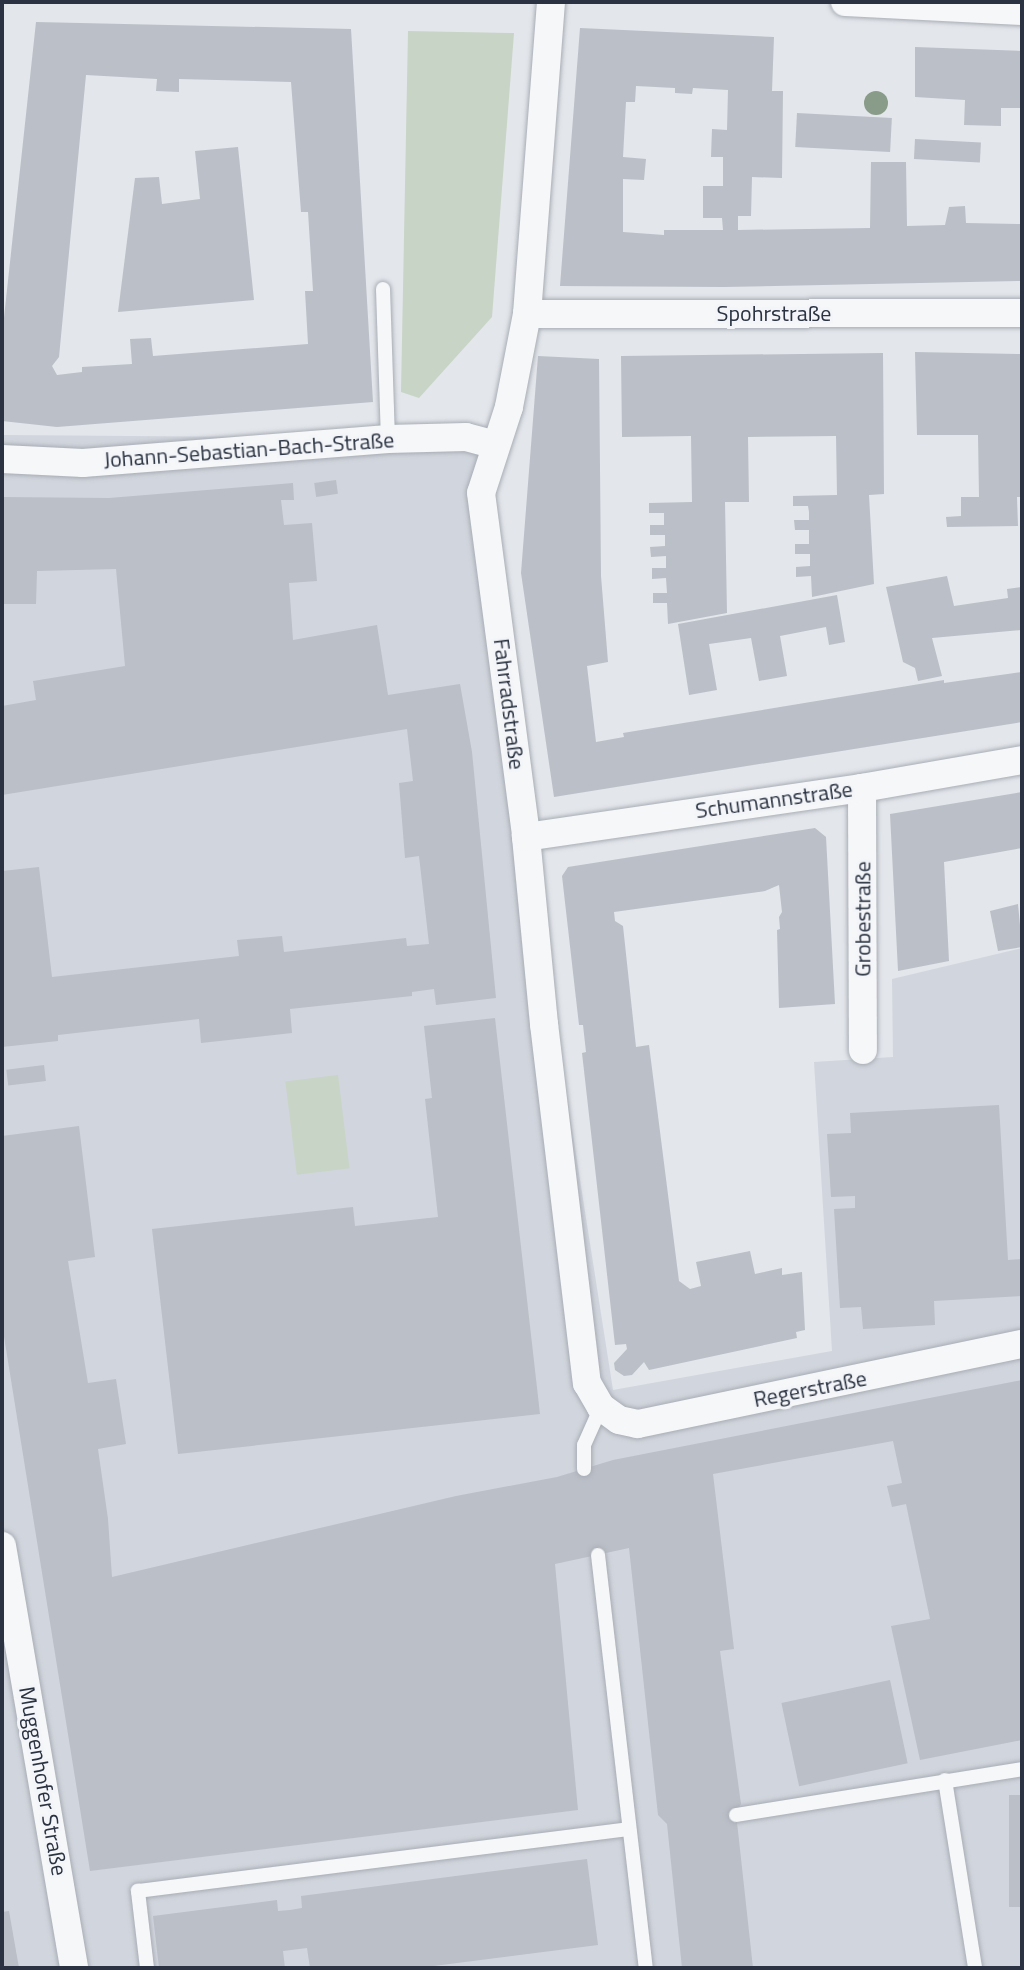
<!DOCTYPE html>
<meta charset="utf-8">
<style>
body{margin:0}
#map{position:relative;width:1024px;height:1970px;overflow:hidden;background:#e3e6eb;font-family:"Titillium Web",sans-serif}
div>[style]{position:absolute}
[style*='--x']{left:calc(var(--x)*1px);top:calc(var(--y)*1px);width:calc(var(--w)*1px);rotate:calc(var(--a)*1deg)}
.built>*{inset:0;background:#d1d5dd}
.green>*{inset:0;background:#c8d4c5;transform-origin:0 0}
.building>*{inset:0;background:#bbbfc7;transform-origin:0 0}
.roads{filter:drop-shadow(0 0 2px #a8adb5) drop-shadow(0 0 2px #a8adb5)}
.lane>*{height:14px;margin:-7px;padding:0 7px;transform-origin:7px;border-radius:7px;background:#f6f7f9}
.street>*{height:28px;margin:-14px;padding:0 14px;transform-origin:14px;border-radius:14px;background:#f6f7f9}
.trees>*{width:24px;height:24px;margin:-12px;border-radius:50%;background:#899b89}
span{translate:-50% -50%;white-space:nowrap;text-align:center;line-height:1.15;-webkit-text-stroke:6px #f3f5f8;paint-order:stroke}
.street-label{font-size:22px;color:#2b3342}
.frame{position:absolute;inset:0;border:4px solid #2b3342;pointer-events:none}
</style>
<div id="map">
<div class="built">
<div style="clip-path:polygon(2px 435px,371px 438px,478px 452px,508px 721px,613px 1390px,832px 1351px,814px 1062px,893px 1057px,892px 979px,1022px 948px,1022px 1968px,2px 1968px)"></div>
</div>
<div class="green">
<div style="clip-path:polygon(408px 31px,514px 33px,492px 317px,419px 398px,401px 392px)"></div>
<div style="left:338px;top:1075px;width:94px;height:53px;rotate:83deg"></div>
</div>
<div class="building">
<div style="clip-path:polygon(evenodd,36px 22px,351px 29px,373px 402px,57px 427px,2px 421px,2px 336px,36px 22px,86px 75px,157px 79px,156px 91px,179px 92px,179px 79px,291px 82px,301px 212px,308px 212px,313px 291px,305px 291px,308px 344px,153px 356px,151px 338px,130px 339px,132px 364px,82px 367px,82px 372px,57px 375px,52px 366px,59px 357px,86px 75px)"></div>
<div style="clip-path:polygon(evenodd,580px 28px,774px 37px,772px 91px,783px 91px,782px 178px,752px 177px,751px 216px,738px 216px,738px 230px,870px 228px,871px 162px,906px 162px,907px 226px,945px 225px,949px 207px,965px 206px,966px 223px,1022px 224px,1022px 281px,724px 287px,560px 286px,580px 28px,636px 86px,675px 88px,675px 93px,692px 94px,693px 88px,728px 90px,727px 130px,712px 129px,711px 157px,723px 157px,723px 186px,703px 186px,703px 218px,722px 218px,723px 230px,664px 230px,664px 235px,623px 232px,623px 179px,644px 180px,646px 159px,623px 157px,626px 102px,635px 102px,636px 86px)"></div>
<div style="clip-path:polygon(915px 47px,1022px 51px,1022px 108px,1001px 108px,1001px 126px,964px 125px,965px 100px,915px 97px)"></div>
<div style="left:797px;top:113px;width:95px;height:34px;rotate:3deg"></div>
<div style="left:915px;top:139px;width:66px;height:20px;rotate:3deg"></div>
<div style="clip-path:polygon(238px 147px,254px 300px,118px 312px,135px 178px,159px 177px,162px 204px,200px 199px,195px 151px)"></div>
<div style="clip-path:polygon(915px 352px,1022px 354px,1022px 497px,1017px 497px,1018px 526px,947px 527px,946px 517px,961px 516px,961px 497px,979px 497px,978px 435px,917px 435px)"></div>
<div style="clip-path:polygon(883px 353px,884px 494px,869px 495px,874px 584px,812px 597px,811px 576px,796px 577px,796px 567px,810px 566px,810px 554px,795px 554px,795px 544px,809px 544px,809px 530px,795px 530px,794px 520px,809px 520px,809px 512px,808px 506px,793px 506px,793px 496px,837px 495px,836px 436px,748px 437px,749px 502px,725px 502px,727px 613px,668px 624px,667px 603px,653px 603px,653px 593px,667px 593px,666px 578px,652px 579px,652px 568px,666px 568px,666px 556px,651px 557px,650px 547px,665px 546px,665px 535px,650px 535px,650px 525px,664px 525px,664px 513px,649px 513px,649px 503px,692px 502px,691px 436px,622px 437px,621px 356px)"></div>
<div style="clip-path:polygon(538px 356px,599px 359px,601px 576px,608px 662px,587px 666px,596px 742px,624px 737px,623px 733px,944px 680px,944px 683px,1022px 672px,1022px 722px,554px 797px,521px 573px)"></div>
<div style="left:336px;top:480px;width:14px;height:22px;rotate:82deg"></div>
<div style="clip-path:polygon(293px 483px,294px 500px,281px 500px,284px 525px,312px 523px,317px 581px,289px 583px,293px 640px,377px 625px,388px 695px,460px 684px,472px 752px,496px 998px,436px 1005px,434px 989px,412px 992px,412px 996px,290px 1009px,292px 1033px,201px 1043px,199px 1019px,58px 1035px,58px 1041px,2px 1047px,2px 871px,39px 867px,52px 977px,239px 956px,237px 940px,282px 936px,284px 952px,406px 938px,407px 946px,429px 944px,419px 856px,405px 858px,399px 783px,413px 781px,407px 729px,2px 795px,2px 706px,36px 700px,33px 681px,125px 666px,116px 569px,37px 571px,36px 604px,2px 604px,2px 497px,109px 498px)"></div>
<div style="clip-path:polygon(947px 576px,954px 606px,1008px 598px,1007px 589px,1022px 587px,1022px 630px,932px 638px,942px 676px,918px 681px,915px 668px,903px 662px,886px 587px)"></div>
<div style="clip-path:polygon(837px 595px,845px 642px,829px 645px,826px 627px,780px 636px,787px 676px,759px 681px,751px 638px,709px 644px,717px 690px,689px 695px,678px 624px)"></div>
<div style="clip-path:polygon(1022px 792px,1022px 848px,944px 862px,949px 961px,898px 971px,890px 814px)"></div>
<div style="clip-path:polygon(815px 828px,826px 837px,835px 1004px,779px 1008px,777px 930px,780px 929px,779px 917px,782px 912px,779px 885px,765px 891px,614px 912px,615px 921px,623px 926px,636px 1047px,649px 1045px,679px 1281px,690px 1289px,701px 1286px,696px 1262px,750px 1251px,755px 1274px,782px 1268px,782px 1275px,802px 1272px,805px 1330px,796px 1332px,797px 1338px,649px 1370px,644px 1362px,632px 1375px,624px 1376px,615px 1370px,614px 1363px,627px 1349px,626px 1344px,615px 1345px,582px 1053px,586px 1052px,583px 1025px,579px 1025px,562px 876px,568px 867px)"></div>
<div style="clip-path:polygon(1018px 904px,1022px 947px,998px 951px,990px 911px)"></div>
<div style="clip-path:polygon(495px 1018px,540px 1414px,178px 1454px,152px 1229px,353px 1207px,355px 1226px,438px 1217px,425px 1099px,432px 1098px,424px 1026px)"></div>
<div style="left:44px;top:1065px;width:16px;height:38px;rotate:83deg"></div>
<div style="clip-path:polygon(999px 1105px,1008px 1260px,1022px 1259px,1022px 1296px,934px 1301px,935px 1325px,863px 1329px,861px 1307px,840px 1308px,834px 1209px,855px 1208px,855px 1196px,831px 1197px,827px 1134px,851px 1133px,850px 1113px)"></div>
<div style="clip-path:polygon(79px 1126px,95px 1257px,68px 1261px,88px 1383px,116px 1379px,126px 1444px,98px 1449px,108px 1519px,112px 1577px,456px 1496px,557px 1477px,613px 1460px,1022px 1380px,1022px 1740px,920px 1760px,891px 1626px,930px 1619px,906px 1504px,892px 1507px,887px 1486px,902px 1483px,893px 1441px,713px 1474px,734px 1649px,720px 1651px,741px 1804px,736px 1813px,753px 1968px,682px 1968px,667px 1824px,658px 1815px,629px 1548px,555px 1564px,578px 1810px,90px 1871px,2px 1324px,2px 1136px)"></div>
<div style="left:890px;top:1680px;width:85px;height:111px;rotate:78deg"></div>
<div style="left:1009px;top:1795px;width:13px;height:112px"></div>
<div style="clip-path:polygon(587px 1859px,598px 1945px,418px 1968px,310px 1968px,307px 1948px,283px 1951px,285px 1968px,159px 1968px,153px 1916px,277px 1900px,278px 1911px,290px 1910px,302px 1908px,301px 1896px)"></div>
<div style="clip-path:polygon(9px 1911px,19px 1968px,2px 1968px,2px 1912px)"></div>
</div>
<div class="roads">
<div class="lane">
<div style="--x:383;--y:289;--w:150;--a:88.1"></div>
<div style="--x:584;--y:1469;--w:24;--a:-90"></div>
<div style="--x:584;--y:1445;--w:42;--a:-65.9"></div>
<div style="--x:598;--y:1555;--w:416;--a:83.4"></div>
<div style="--x:945;--y:1780;--w:190;--a:80.9"></div>
<div style="--x:736;--y:1815;--w:290;--a:-9.1"></div>
<div style="--x:147;--y:1968;--w:78;--a:-96.7"></div>
<div style="--x:138;--y:1891;--w:495;--a:-7.2"></div>
</div>
<div class="street">
<div style="--x:551;--y:2;--w:313;--a:94.4"></div>
<div style="--x:527;--y:314;--w:95;--a:101"></div>
<div style="--x:509;--y:407;--w:90;--a:108"></div>
<div style="--x:481;--y:493;--w:347;--a:82.5"></div>
<div style="--x:526;--y:837;--w:188;--a:84.5"></div>
<div style="--x:544;--y:1024;--w:362;--a:83.2"></div>
<div style="--x:587;--y:1383;--w:28;--a:60"></div>
<div style="--x:601;--y:1407;--w:22;--a:36"></div>
<div style="--x:619;--y:1420;--w:19;--a:12"></div>
<div style="--x:638;--y:1424;--w:392;--a:-11.8"></div>
<div style="--x:845;--y:2;--w:177;--a:2.9"></div>
<div style="--x:527;--y:314;--w:495;--a:-0.1"></div>
<div style="--x:2;--y:459;--w:81;--a:2.8"></div>
<div style="--x:83;--y:463;--w:306;--a:-4.5"></div>
<div style="--x:388;--y:439;--w:78;--a:-1.5"></div>
<div style="--x:466;--y:437;--w:30;--a:15"></div>
<div style="--x:862;--y:788;--w:262;--a:89.8"></div>
<div style="--x:526;--y:837;--w:340;--a:-8.3"></div>
<div style="--x:862;--y:788;--w:162;--a:-9.9"></div>
<div style="--x:2;--y:1546;--w:428;--a:80.3"></div>
</div>
</div>
<div class="trees">
<div style="left:876px;top:103px"></div>
</div>
<div class="street-label">
<span style="left:774px;top:314px">Spohrstraße</span>
<span style="left:249px;top:450px;rotate:-4deg">Johann-Sebastian-Bach-Straße</span>
<span style="left:509px;top:704px;rotate:83deg">Fahrradstraße</span>
<span style="left:774px;top:800px;rotate:-8deg">Schumannstraße</span>
<span style="left:863px;top:919px;rotate:-90deg">Grobestraße</span>
<span style="left:810px;top:1389px;rotate:-11deg">Regerstraße</span>
<span style="left:43px;top:1781px;rotate:80deg">Muggenhofer Straße</span>
</div>
<div class="frame"></div>
</div>
